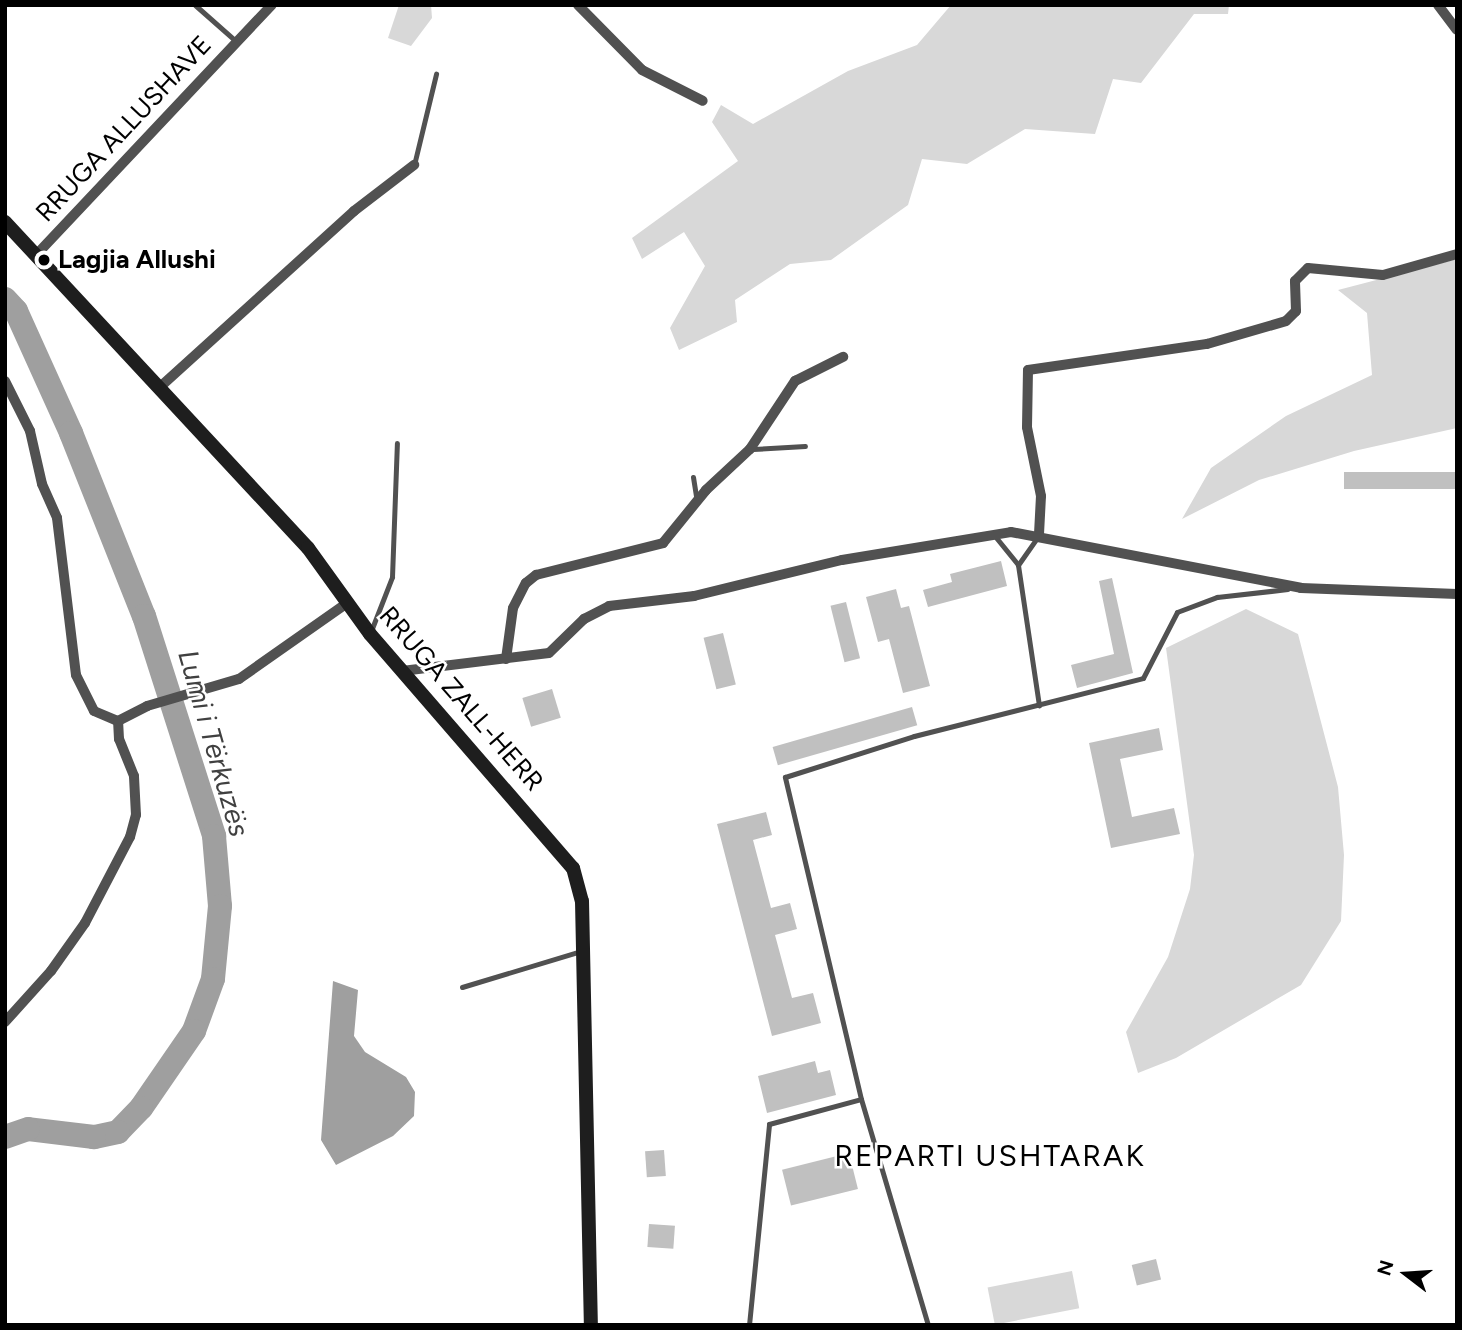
<!DOCTYPE html>
<meta charset="utf-8">
<style>
body{margin:0}
#map{position:relative;width:1462px;height:1330px;overflow:hidden;background:#fff;font-family:Figtree,sans-serif}
div>[style]{position:absolute}
[style*='--x']{left:calc(var(--x)*1px);top:calc(var(--y)*1px);width:calc(var(--w)*1px);rotate:calc(var(--a)*1deg)}
.green>*{inset:0;background:#d8d8d8;transform-origin:0 0}
.water>*{inset:0;background:#9f9f9f}
.river>*{height:24px;margin:-12px;padding:0 12px;transform-origin:12px;border-radius:12px;background:#9f9f9f}
.building>*{inset:0;background:#c0c0c0;transform-origin:0 0}
.service>*{height:5px;margin:-2.5px;padding:0 2.5px;transform-origin:2.5px;border-radius:2.5px;background:#515151}
.minor>*{height:10px;margin:-5px;padding:0 5px;transform-origin:5px;border-radius:5px;background:#515151}
.secondary>*{height:14px;margin:-7px;padding:0 7px;transform-origin:7px;border-radius:7px;background:#1e1e1e}
.dots>*{width:19px;height:19px;translate:-50% -50%;box-sizing:border-box;border:4px solid #fff;border-radius:50%}
span{translate:-50% -50%;white-space:nowrap;text-align:center;line-height:1.15;-webkit-text-stroke:5px #fff;paint-order:stroke}
.street-label{font-size:26px;color:#000}
.poi-label{font-size:26px;color:#000;font-weight:700}
.left{translate:0 -50%;text-align:left}
.water-label{font-size:28px;color:#404040;font-style:italic}
.quarter-label{font-size:30px;color:#000;letter-spacing:2px}
.frame{position:absolute;inset:0;border:7px solid #000;pointer-events:none}
.north{position:absolute;left:1371px;top:1239px;width:70px;height:70px;-webkit-text-stroke:5px #fff;paint-order:stroke;rotate:287deg;font-size:19px;font-weight:700;line-height:28px;text-align:center;color:#000}
.north::after{content:'';display:block;margin:auto;width:24px;height:32px;background:#000;clip-path:polygon(50% 0,100% 100%,50% 72%,0 100%)}
</style>
<div id="map">
<div class="green">
<div style="clip-path:polygon(399px 5px,431px 5px,432px 18px,411px 46px,388px 38px)"></div>
<div style="clip-path:polygon(951px 5px,1229px 5px,1228px 14px,1194px 14px,1141px 83px,1113px 79px,1095px 134px,1025px 129px,967px 164px,922px 159px,908px 205px,831px 260px,790px 264px,735px 300px,737px 322px,679px 350px,670px 328px,705px 266px,684px 232px,642px 259px,632px 238px,738px 161px,712px 122px,721px 105px,753px 124px,848px 71px,917px 45px)"></div>
<div style="clip-path:polygon(1457px 259px,1457px 428px,1354px 451px,1259px 480px,1182px 519px,1211px 468px,1286px 416px,1372px 375px,1367px 313px,1338px 290px)"></div>
<div style="clip-path:polygon(1246px 609px,1298px 634px,1338px 787px,1344px 855px,1341px 921px,1301px 985px,1176px 1058px,1138px 1073px,1126px 1032px,1168px 957px,1190px 889px,1194px 855px,1166px 648px)"></div>
<div style="left:1072px;top:1271px;width:38px;height:86px;rotate:79deg"></div>
</div>
<div class="water">
<div style="clip-path:polygon(333px 981px,358px 990px,354px 1036px,365px 1052px,406px 1077px,415px 1092px,414px 1116px,393px 1136px,336px 1165px,321px 1140px)"></div>
</div>
<div class="river">
<div style="--x:5;--y:299;--w:16;--a:47"></div>
<div style="--x:16;--y:311;--w:134;--a:65.7"></div>
<div style="--x:71;--y:433;--w:197;--a:68.3"></div>
<div style="--x:144;--y:616;--w:231;--a:72.3"></div>
<div style="--x:214;--y:836;--w:70;--a:85.1"></div>
<div style="--x:220;--y:906;--w:73;--a:95.5"></div>
<div style="--x:213;--y:979;--w:55;--a:110.1"></div>
<div style="--x:194;--y:1031;--w:93;--a:124.5"></div>
<div style="--x:141;--y:1108;--w:33;--a:134"></div>
<div style="--x:118;--y:1132;--w:25;--a:168"></div>
<div style="--x:94;--y:1137;--w:66;--a:-173.1"></div>
<div style="--x:28;--y:1129;--w:24;--a:161"></div>
</div>
<div class="building">
<div style="left:1457px;top:472px;width:17px;height:113px;rotate:90deg"></div>
<div style="clip-path:polygon(1001px 561px,1007px 586px,928px 607px,923px 590px,952px 582px,950px 574px)"></div>
<div style="clip-path:polygon(1112px 578px,1133px 673px,1077px 688px,1071px 665px,1114px 654px,1099px 581px)"></div>
<div style="clip-path:polygon(896px 589px,901px 608px,909px 606px,930px 686px,903px 693px,889px 639px,878px 642px,866px 597px)"></div>
<div style="left:846px;top:602px;width:58px;height:16px;rotate:76deg"></div>
<div style="left:723px;top:633px;width:53px;height:20px;rotate:76deg"></div>
<div style="left:552px;top:689px;width:30px;height:31px;rotate:73deg"></div>
<div style="left:912px;top:707px;width:19px;height:145px;rotate:74deg"></div>
<div style="clip-path:polygon(1159px 728px,1163px 750px,1120px 759px,1132px 817px,1174px 808px,1180px 834px,1111px 848px,1089px 743px)"></div>
<div style="clip-path:polygon(766px 812px,772px 835px,753px 840px,771px 908px,790px 903px,797px 929px,775px 935px,792px 998px,813px 993px,821px 1023px,772px 1036px,717px 824px)"></div>
<div style="clip-path:polygon(815px 1061px,818px 1073px,830px 1070px,836px 1095px,767px 1113px,758px 1076px)"></div>
<div style="left:664px;top:1150px;width:26px;height:19px;rotate:86deg"></div>
<div style="left:849px;top:1153px;width:37px;height:69px;rotate:76deg"></div>
<div style="left:649px;top:1224px;width:26px;height:23px;rotate:4deg"></div>
<div style="left:1156px;top:1259px;width:21px;height:25px;rotate:76deg"></div>
</div>
<div class="service">
<div style="--x:195;--y:5;--w:56;--a:41.4"></div>
<div style="--x:414;--y:165;--w:94;--a:-76.4"></div>
<div style="--x:753;--y:449;--w:52;--a:-3.3"></div>
<div style="--x:693;--y:477;--w:24;--a:81"></div>
<div style="--x:994;--y:535;--w:38;--a:51"></div>
<div style="--x:1018;--y:565;--w:142;--a:81.5"></div>
<div style="--x:1018;--y:565;--w:35;--a:-55"></div>
<div style="--x:371;--y:631;--w:58;--a:-68.7"></div>
<div style="--x:392;--y:577;--w:134;--a:-87.9"></div>
<div style="--x:462;--y:987;--w:124;--a:-16.8"></div>
<div style="--x:861;--y:1099;--w:236;--a:73.5"></div>
<div style="--x:749;--y:1325;--w:202;--a:-84.3"></div>
<div style="--x:769;--y:1124;--w:95;--a:-15.2"></div>
<div style="--x:861;--y:1099;--w:331;--a:-103.3"></div>
<div style="--x:785;--y:777;--w:135;--a:-17.6"></div>
<div style="--x:914;--y:736;--w:236;--a:-14.2"></div>
<div style="--x:1143;--y:678;--w:74;--a:-62.7"></div>
<div style="--x:1177;--y:612;--w:43;--a:-20.6"></div>
<div style="--x:1217;--y:597;--w:71;--a:-6.4"></div>
</div>
<div class="minor">
<div style="--x:578;--y:5;--w:91;--a:45.4"></div>
<div style="--x:642;--y:70;--w:68;--a:26.9"></div>
<div style="--x:1438;--y:5;--w:31;--a:53"></div>
<div style="--x:38;--y:253;--w:341;--a:-46.7"></div>
<div style="--x:5;--y:381;--w:56;--a:63.4"></div>
<div style="--x:30;--y:431;--w:54;--a:77.2"></div>
<div style="--x:42;--y:484;--w:37;--a:66"></div>
<div style="--x:57;--y:518;--w:158;--a:83.1"></div>
<div style="--x:76;--y:675;--w:40;--a:63.4"></div>
<div style="--x:94;--y:711;--w:26;--a:23"></div>
<div style="--x:160;--y:387;--w:262;--a:-42.2"></div>
<div style="--x:354;--y:211;--w:76;--a:-37.5"></div>
<div style="--x:1039;--y:534;--w:38;--a:-87"></div>
<div style="--x:1041;--y:496;--w:70;--a:-101.5"></div>
<div style="--x:1027;--y:427;--w:57;--a:-89"></div>
<div style="--x:1028;--y:370;--w:181;--a:-8.3"></div>
<div style="--x:1207;--y:344;--w:82;--a:-16.2"></div>
<div style="--x:1286;--y:321;--w:14;--a:-45"></div>
<div style="--x:1296;--y:311;--w:30;--a:-92"></div>
<div style="--x:1295;--y:281;--w:18;--a:-45"></div>
<div style="--x:1308;--y:268;--w:75;--a:5.3"></div>
<div style="--x:1383;--y:275;--w:77;--a:-15.8"></div>
<div style="--x:506;--y:659;--w:51;--a:-82.2"></div>
<div style="--x:513;--y:608;--w:28;--a:-63"></div>
<div style="--x:526;--y:583;--w:13;--a:-39"></div>
<div style="--x:536;--y:575;--w:131;--a:-14.1"></div>
<div style="--x:663;--y:543;--w:68;--a:-50.9"></div>
<div style="--x:706;--y:490;--w:60;--a:-43"></div>
<div style="--x:750;--y:449;--w:82;--a:-56.5"></div>
<div style="--x:795;--y:381;--w:54;--a:-26.6"></div>
<div style="--x:402;--y:671;--w:148;--a:-7"></div>
<div style="--x:549;--y:653;--w:49;--a:-44.2"></div>
<div style="--x:584;--y:619;--w:28;--a:-27"></div>
<div style="--x:609;--y:606;--w:86;--a:-6.7"></div>
<div style="--x:694;--y:596;--w:152;--a:-13.7"></div>
<div style="--x:842;--y:560;--w:171;--a:-9.4"></div>
<div style="--x:1011;--y:532;--w:295;--a:10.9"></div>
<div style="--x:1301;--y:588;--w:156;--a:2.2"></div>
<div style="--x:5;--y:1022;--w:69;--a:-48"></div>
<div style="--x:51;--y:971;--w:59;--a:-54.7"></div>
<div style="--x:85;--y:923;--w:97;--a:-62.4"></div>
<div style="--x:130;--y:837;--w:23;--a:-75"></div>
<div style="--x:136;--y:815;--w:39;--a:-93"></div>
<div style="--x:134;--y:776;--w:40;--a:-112"></div>
<div style="--x:119;--y:739;--w:18;--a:-93"></div>
<div style="--x:118;--y:721;--w:33;--a:-27"></div>
<div style="--x:147;--y:706;--w:96;--a:-16.4"></div>
<div style="--x:239;--y:679;--w:132;--a:-35.1"></div>
</div>
<div class="secondary">
<div style="--x:5;--y:222;--w:445;--a:47.1"></div>
<div style="--x:308;--y:548;--w:106;--a:54.2"></div>
<div style="--x:370;--y:634;--w:310;--a:49.1"></div>
<div style="--x:573;--y:868;--w:34;--a:75"></div>
<div style="--x:582;--y:901;--w:424;--a:88.8"></div>
</div>
<div class="dots">
<div style="left:44px;top:260px;background:#000"></div>
</div>
<div class="street-label">
<span style="left:124px;top:129px;rotate:-47deg">RRUGA ALLUSHAVE</span>
<span style="left:461px;top:699px;rotate:49deg">RRUGA ZALL-HERR</span>
</div>
<div class="poi-label">
<span class="left" style="left:58px;top:260px">Lagjia Allushi</span>
</div>
<div class="water-label">
<span style="left:214px;top:743px;rotate:74deg">Lumi i Tërkuzës</span>
</div>
<div class="quarter-label">
<span style="left:990px;top:1156px">REPARTI USHTARAK</span>
</div>
<div class="frame"></div>
<div class="north">N</div>
</div>
